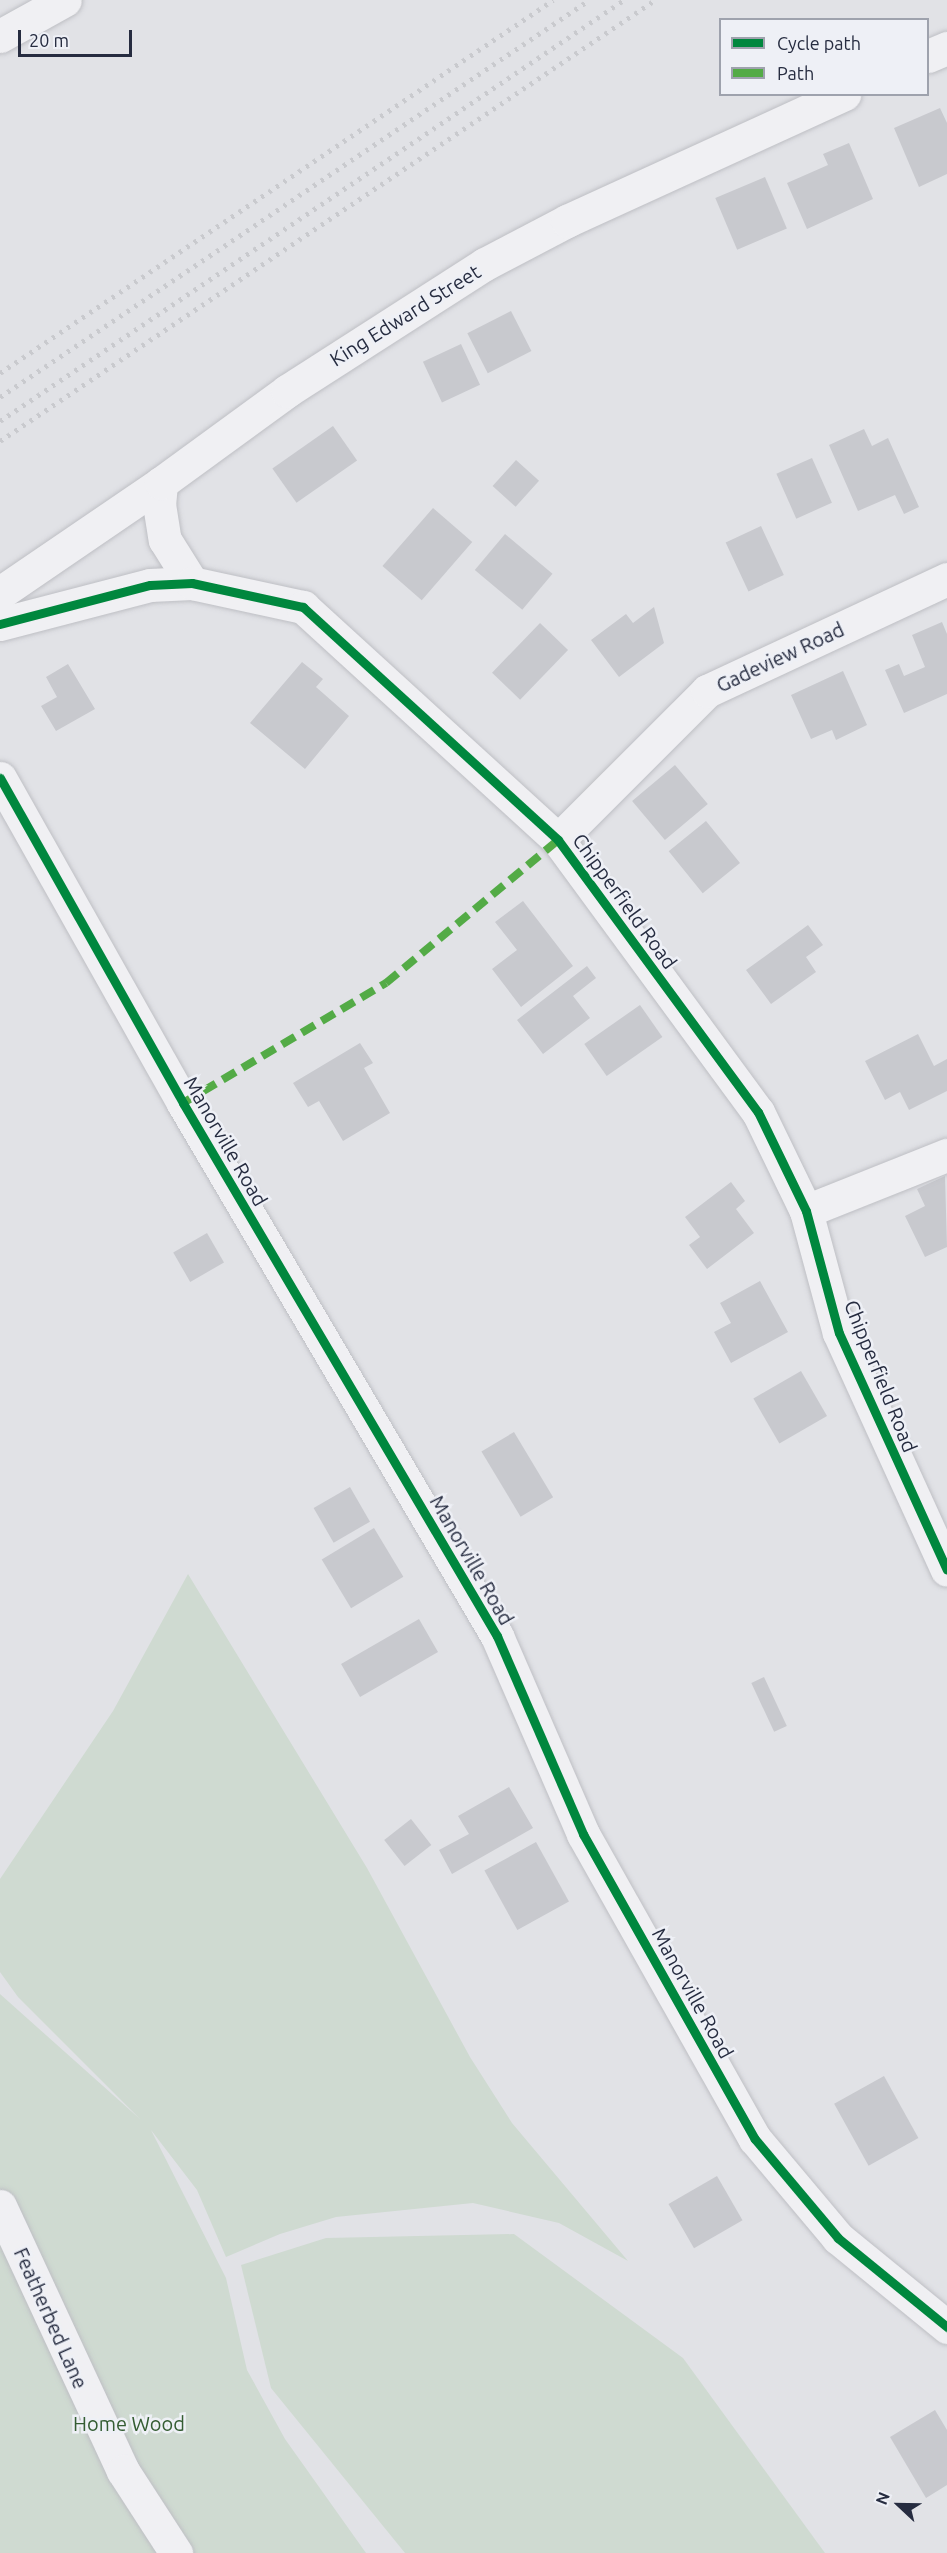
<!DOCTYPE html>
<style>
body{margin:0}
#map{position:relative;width:947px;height:2553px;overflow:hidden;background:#e1e2e6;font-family:Ubuntu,sans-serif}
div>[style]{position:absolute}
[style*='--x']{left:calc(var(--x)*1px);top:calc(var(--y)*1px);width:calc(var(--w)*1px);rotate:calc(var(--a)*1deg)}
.green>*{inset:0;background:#cfdad1}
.building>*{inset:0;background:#c8c9ce;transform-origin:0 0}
.roads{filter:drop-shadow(0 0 2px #bebfc4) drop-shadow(0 0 2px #bebfc4)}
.minor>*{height:33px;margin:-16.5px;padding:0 16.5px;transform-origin:16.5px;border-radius:16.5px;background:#f0f0f3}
.tertiary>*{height:33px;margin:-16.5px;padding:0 16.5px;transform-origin:16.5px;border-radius:16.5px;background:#f0f0f3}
.rail>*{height:4.5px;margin-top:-2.25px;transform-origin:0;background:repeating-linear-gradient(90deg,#c9cace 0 3px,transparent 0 9px)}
.quiet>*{height:8px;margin-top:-4px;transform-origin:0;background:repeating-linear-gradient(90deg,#53ab46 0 15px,transparent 0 23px)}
.cycleway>*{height:9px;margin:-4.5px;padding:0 4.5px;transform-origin:4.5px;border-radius:4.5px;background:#00873e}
span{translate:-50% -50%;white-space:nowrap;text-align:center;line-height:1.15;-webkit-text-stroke:5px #eef0f6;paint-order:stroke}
.street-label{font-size:20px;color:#262c40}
.park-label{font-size:20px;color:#355d33}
.legend{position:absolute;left:719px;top:18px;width:210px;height:78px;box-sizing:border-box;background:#eef0f6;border:2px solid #9ea2ad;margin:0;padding:8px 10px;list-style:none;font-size:18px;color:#262c40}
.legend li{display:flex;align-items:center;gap:12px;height:30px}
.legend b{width:30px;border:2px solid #9ea2ad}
.north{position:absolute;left:869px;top:2475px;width:60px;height:60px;-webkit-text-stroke:4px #eef0f6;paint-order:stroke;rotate:292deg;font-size:16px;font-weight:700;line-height:24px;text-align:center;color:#262c40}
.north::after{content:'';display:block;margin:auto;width:21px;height:27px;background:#262c40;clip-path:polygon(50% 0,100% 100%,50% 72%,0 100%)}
.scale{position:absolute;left:18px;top:30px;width:114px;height:27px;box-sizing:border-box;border:3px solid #262c40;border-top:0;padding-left:8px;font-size:18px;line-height:21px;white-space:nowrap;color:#262c40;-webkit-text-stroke:4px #eef0f6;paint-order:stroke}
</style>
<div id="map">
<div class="green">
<div style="clip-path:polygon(188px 1574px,367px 1868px,470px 2057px,512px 2123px,628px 2261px,559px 2223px,473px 2203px,336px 2217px,280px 2234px,226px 2257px,197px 2190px,151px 2130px,226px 2278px,247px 2370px,285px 2439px,366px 2553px,0 2553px,0 1994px,140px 2119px,18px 1997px,0 1972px,0 1879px,113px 1711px)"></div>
<div style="clip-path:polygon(514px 2234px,683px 2358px,825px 2553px,405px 2553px,271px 2388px,241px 2265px,326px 2238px)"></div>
</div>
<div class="building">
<div style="clip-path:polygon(940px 108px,947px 123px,947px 174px,919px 187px,894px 128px)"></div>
<div style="clip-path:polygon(849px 143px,873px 199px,807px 229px,787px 183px,828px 165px,823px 154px)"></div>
<div style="left:765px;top:177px;width:56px;height:54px;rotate:67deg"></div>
<div style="left:511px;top:311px;width:45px;height:49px;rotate:63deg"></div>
<div style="left:461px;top:344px;width:45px;height:42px;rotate:65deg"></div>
<div style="left:333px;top:426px;width:42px;height:74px;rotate:55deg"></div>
<div style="clip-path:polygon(864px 429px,872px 446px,888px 438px,919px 507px,904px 514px,895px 495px,858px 511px,829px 445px)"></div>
<div style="left:812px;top:458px;width:49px;height:39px;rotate:66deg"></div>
<div style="left:516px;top:460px;width:31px;height:35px;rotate:42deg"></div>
<div style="left:433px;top:508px;width:52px;height:77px;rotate:41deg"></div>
<div style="left:761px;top:526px;width:54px;height:39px;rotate:65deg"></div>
<div style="left:505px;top:534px;width:62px;height:47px;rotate:40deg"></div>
<div style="clip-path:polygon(654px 607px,664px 643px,619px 677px,591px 640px,626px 614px,633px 623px)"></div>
<div style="clip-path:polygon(942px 622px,947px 634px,947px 694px,904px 713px,885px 670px,899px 664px,904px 676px,925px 667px,912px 635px)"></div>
<div style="left:540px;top:623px;width:39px;height:69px;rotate:44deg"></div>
<div style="clip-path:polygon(302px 662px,323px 679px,316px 687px,349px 716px,305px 769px,250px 723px)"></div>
<div style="clip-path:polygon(68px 664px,95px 709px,56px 731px,41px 706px,57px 697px,46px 677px)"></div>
<div style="clip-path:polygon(843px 671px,867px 725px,836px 740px,832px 730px,811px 739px,791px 695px)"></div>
<div style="left:675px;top:765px;width:51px;height:56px;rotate:50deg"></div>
<div style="left:706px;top:821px;width:54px;height:48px;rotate:51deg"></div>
<div style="clip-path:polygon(523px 901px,573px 966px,521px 1007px,492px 969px,517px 950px,495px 922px)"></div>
<div style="clip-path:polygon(808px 925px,823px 945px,806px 957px,816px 972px,771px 1004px,746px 970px)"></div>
<div style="clip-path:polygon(587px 966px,596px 978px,573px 996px,590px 1018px,543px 1054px,517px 1020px)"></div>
<div style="left:640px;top:1005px;width:39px;height:68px;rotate:55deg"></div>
<div style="clip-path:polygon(918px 1034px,934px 1066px,947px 1059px,947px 1091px,909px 1110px,900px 1092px,885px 1100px,865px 1061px)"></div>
<div style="clip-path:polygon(360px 1043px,373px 1063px,364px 1068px,390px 1113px,343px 1141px,319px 1101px,308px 1107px,293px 1083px)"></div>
<div style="clip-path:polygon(945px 1176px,947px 1247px,925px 1257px,905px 1216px,925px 1206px,917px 1189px)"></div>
<div style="clip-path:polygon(731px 1182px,745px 1201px,736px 1209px,754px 1233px,707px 1269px,689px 1245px,700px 1237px,685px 1217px)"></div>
<div style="left:207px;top:1233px;width:34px;height:39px;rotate:60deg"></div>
<div style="clip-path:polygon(760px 1281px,788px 1332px,731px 1363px,714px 1332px,731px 1323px,720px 1303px)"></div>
<div style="left:801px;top:1371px;width:52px;height:55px;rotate:60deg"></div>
<div style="left:514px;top:1432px;width:76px;height:38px;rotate:59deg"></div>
<div style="left:350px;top:1487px;width:40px;height:42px;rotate:60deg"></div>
<div style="left:374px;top:1528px;width:57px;height:61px;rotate:59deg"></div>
<div style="left:419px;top:1619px;width:38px;height:90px;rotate:60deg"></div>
<div style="left:764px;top:1677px;width:54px;height:14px;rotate:65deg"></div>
<div style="clip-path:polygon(509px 1787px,533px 1828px,452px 1874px,439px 1850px,469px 1834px,458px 1816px)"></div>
<div style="left:411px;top:1819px;width:33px;height:34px;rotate:52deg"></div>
<div style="left:536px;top:1842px;width:68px;height:59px;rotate:61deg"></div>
<div style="left:884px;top:2076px;width:71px;height:57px;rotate:61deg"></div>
<div style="left:717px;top:2176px;width:51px;height:56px;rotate:60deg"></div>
<div style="clip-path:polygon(935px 2410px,947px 2430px,947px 2485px,926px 2498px,890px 2437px)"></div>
</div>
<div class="roads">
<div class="minor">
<div style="--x:0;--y:36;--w:74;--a:-29"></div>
<div style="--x:928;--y:56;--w:21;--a:-23"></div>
<div style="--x:161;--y:483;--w:21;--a:95"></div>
<div style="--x:159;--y:504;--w:36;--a:81"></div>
<div style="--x:165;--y:540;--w:51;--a:57.9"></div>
<div style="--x:0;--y:593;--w:195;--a:-34.3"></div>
<div style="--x:161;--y:483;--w:156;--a:-36.1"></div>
<div style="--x:287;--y:391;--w:235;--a:-32.7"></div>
<div style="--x:485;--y:264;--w:93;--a:-27.7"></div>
<div style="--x:567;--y:221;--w:305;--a:-24.6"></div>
<div style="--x:0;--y:624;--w:155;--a:-14.6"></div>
<div style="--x:150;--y:585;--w:42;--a:-2.7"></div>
<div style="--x:192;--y:583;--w:114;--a:12.2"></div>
<div style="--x:303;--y:607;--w:345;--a:42.4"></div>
<div style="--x:558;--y:840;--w:338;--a:53.7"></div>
<div style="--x:758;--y:1112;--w:110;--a:64.1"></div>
<div style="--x:806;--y:1211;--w:126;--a:74.9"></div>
<div style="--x:839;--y:1333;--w:260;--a:65.5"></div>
<div style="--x:0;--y:778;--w:373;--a:60.6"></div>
<div style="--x:183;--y:1103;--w:619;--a:59.5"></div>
<div style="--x:497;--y:1636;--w:216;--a:66.5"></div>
<div style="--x:583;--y:1834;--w:350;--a:60.6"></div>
<div style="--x:755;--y:2139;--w:129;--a:50"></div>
<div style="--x:838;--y:2238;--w:141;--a:39.2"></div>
<div style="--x:558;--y:840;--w:211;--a:-45"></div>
<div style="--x:707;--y:691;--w:265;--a:-25"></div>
<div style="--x:806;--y:1211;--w:152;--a:-21.7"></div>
</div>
<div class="tertiary">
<div style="--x:0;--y:2206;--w:292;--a:65.1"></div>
<div style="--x:123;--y:2471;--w:98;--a:57.1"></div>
</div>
</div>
<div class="rail">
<div style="--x:0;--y:373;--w:667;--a:-34"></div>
<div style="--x:0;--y:397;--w:710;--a:-33.98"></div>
<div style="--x:0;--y:421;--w:753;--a:-34.01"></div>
<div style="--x:0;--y:441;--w:790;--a:-33.95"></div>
</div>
<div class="quiet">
<div style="--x:183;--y:1103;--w:236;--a:-30.6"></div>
<div style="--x:386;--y:983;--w:224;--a:-39.7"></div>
</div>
<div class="cycleway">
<div style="--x:0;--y:624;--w:155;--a:-14.6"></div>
<div style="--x:150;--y:585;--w:42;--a:-2.7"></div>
<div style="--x:192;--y:583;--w:114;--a:12.2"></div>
<div style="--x:303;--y:607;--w:345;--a:42.4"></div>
<div style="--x:558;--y:840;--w:338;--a:53.7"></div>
<div style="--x:758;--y:1112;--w:110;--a:64.1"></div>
<div style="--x:806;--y:1211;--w:126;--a:74.9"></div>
<div style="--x:839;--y:1333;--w:260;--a:65.5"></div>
<div style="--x:0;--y:778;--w:373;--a:60.6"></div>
<div style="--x:183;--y:1103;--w:619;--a:59.5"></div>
<div style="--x:497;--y:1636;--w:216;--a:66.5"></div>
<div style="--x:583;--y:1834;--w:350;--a:60.6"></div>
<div style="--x:755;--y:2139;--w:129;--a:50"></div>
<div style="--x:838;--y:2238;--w:141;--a:39.2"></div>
</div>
<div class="street-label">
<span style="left:405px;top:315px;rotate:-32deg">King Edward Street</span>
<span style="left:780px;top:657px;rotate:-25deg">Gadeview Road</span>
<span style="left:625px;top:901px;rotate:54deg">Chipperfield Road</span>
<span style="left:226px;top:1141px;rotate:60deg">Manorville Road</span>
<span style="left:881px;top:1376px;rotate:68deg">Chipperfield Road</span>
<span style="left:472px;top:1560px;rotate:60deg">Manorville Road</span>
<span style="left:693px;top:1993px;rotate:61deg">Manorville Road</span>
<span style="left:51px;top:2318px;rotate:66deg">Featherbed Lane</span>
</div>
<div class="park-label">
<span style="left:129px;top:2423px">Home Wood</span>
</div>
<ul class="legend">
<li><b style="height:8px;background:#00873e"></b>Cycle path</li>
<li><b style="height:8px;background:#53ab46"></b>Path</li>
</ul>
<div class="north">N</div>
<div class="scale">20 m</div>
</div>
